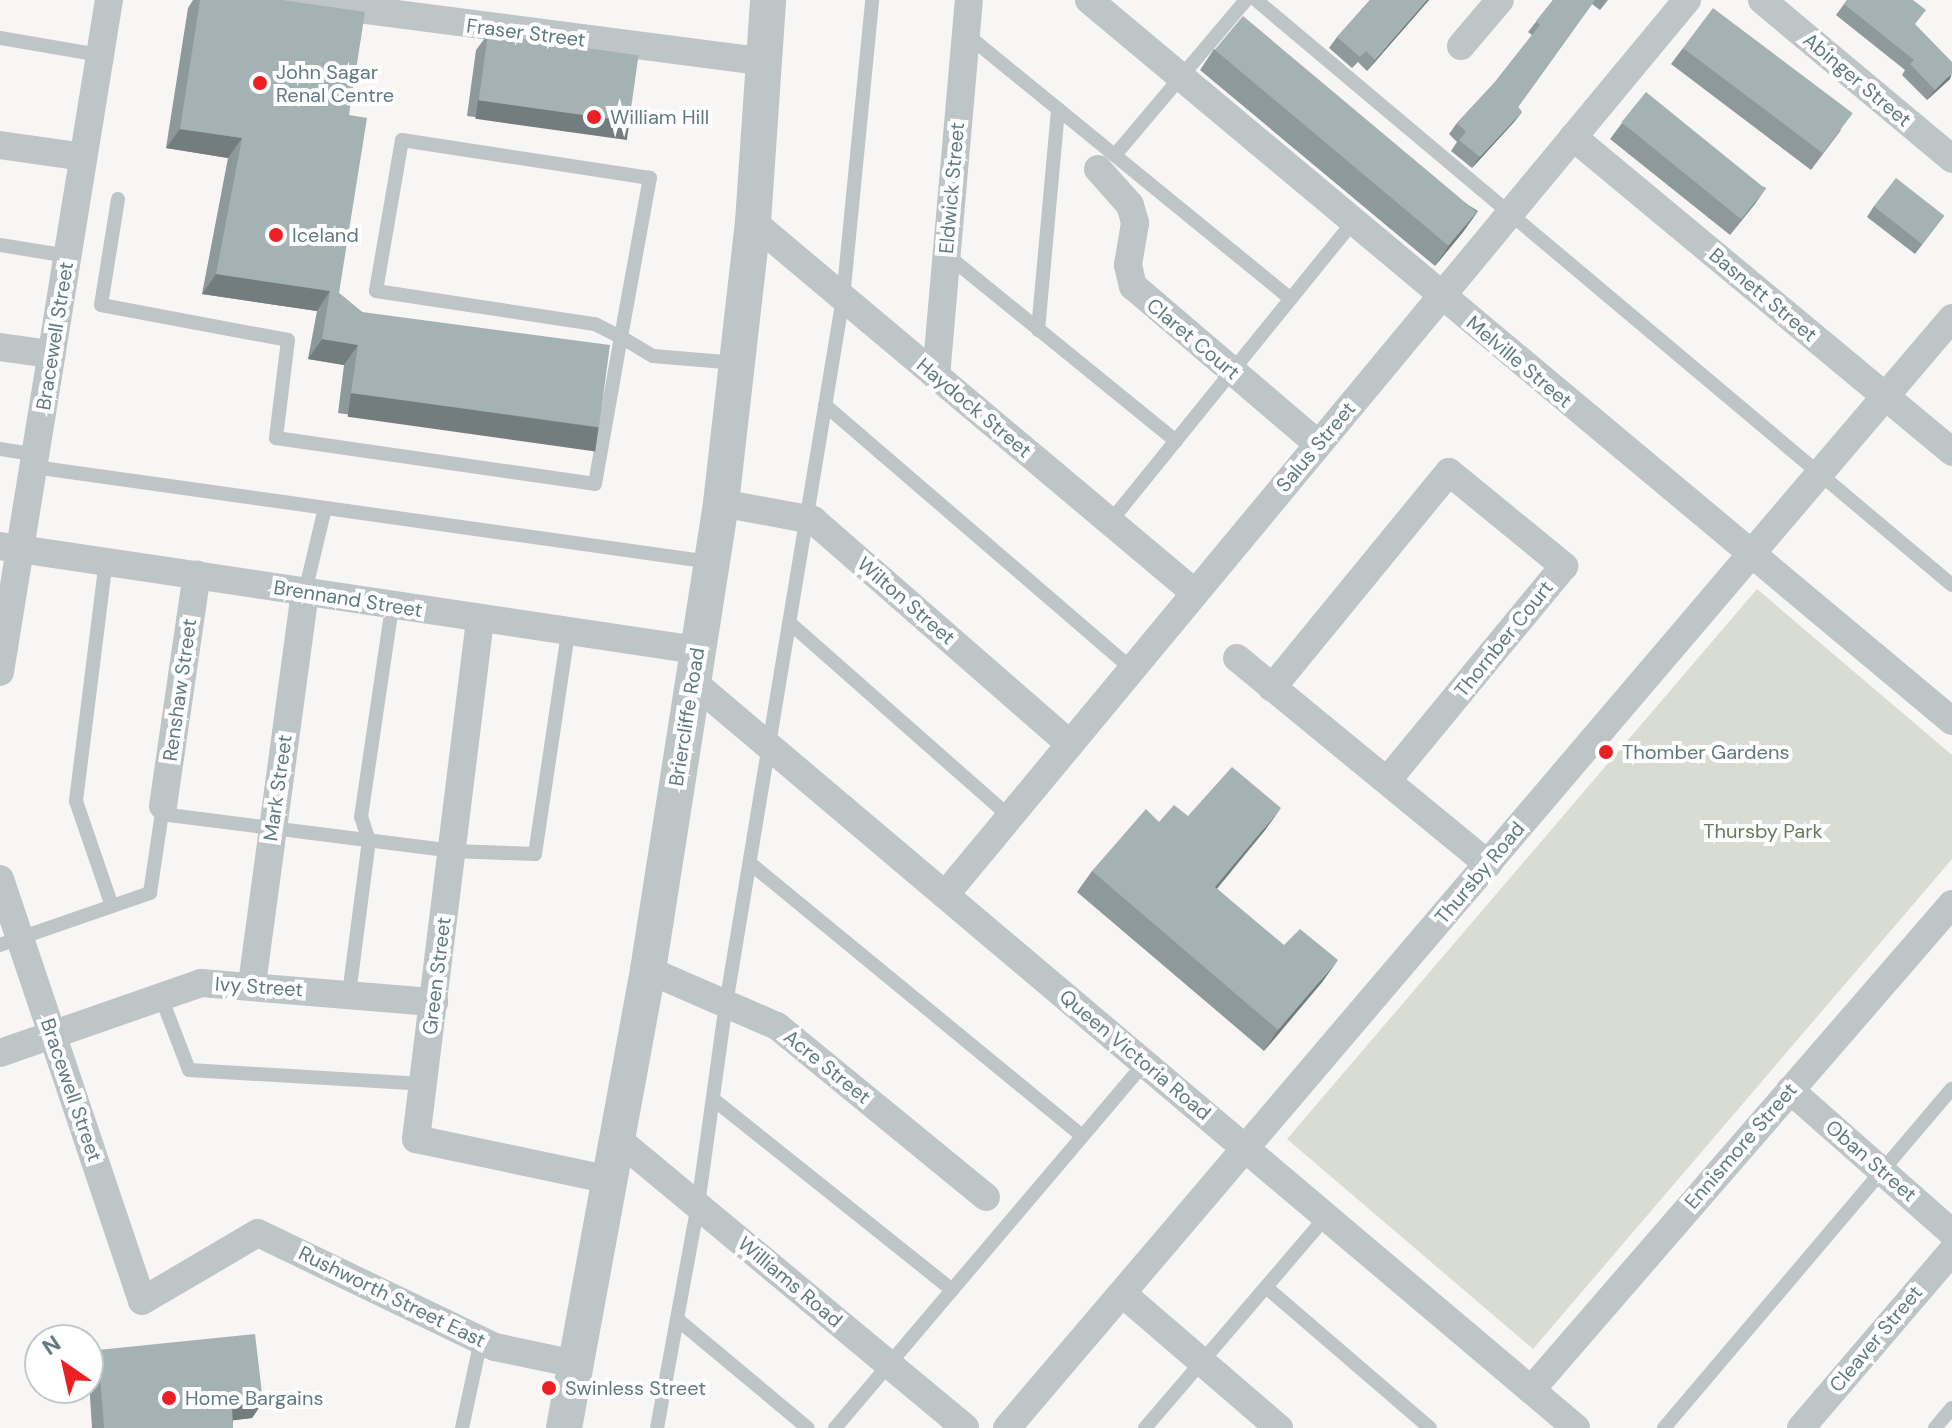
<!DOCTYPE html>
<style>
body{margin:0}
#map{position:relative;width:1952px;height:1428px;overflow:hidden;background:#f7f6f4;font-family:"DM Sans",sans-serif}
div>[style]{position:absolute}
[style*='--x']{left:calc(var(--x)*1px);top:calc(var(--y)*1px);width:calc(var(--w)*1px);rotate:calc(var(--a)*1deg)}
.green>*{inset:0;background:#d9dcd3}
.service>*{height:14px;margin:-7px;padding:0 7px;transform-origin:7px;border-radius:7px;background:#bec5c7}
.minor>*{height:28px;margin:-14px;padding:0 14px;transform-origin:14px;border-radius:14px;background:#bec5c7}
.tertiary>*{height:36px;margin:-18px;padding:0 18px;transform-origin:18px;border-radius:18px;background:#bec5c7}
.wall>*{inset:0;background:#8d999b}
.shaded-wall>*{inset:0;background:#737d7e;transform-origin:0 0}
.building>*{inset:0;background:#a4b2b4;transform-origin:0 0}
.dots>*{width:22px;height:22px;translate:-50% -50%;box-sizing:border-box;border:4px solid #fff;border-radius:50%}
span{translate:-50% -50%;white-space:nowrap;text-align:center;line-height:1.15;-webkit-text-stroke:8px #fff;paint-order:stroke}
.street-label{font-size:20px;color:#617a80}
.poi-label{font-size:20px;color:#617a80}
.left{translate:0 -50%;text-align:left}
.park-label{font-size:20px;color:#6a7860}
.north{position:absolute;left:24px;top:1324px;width:80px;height:80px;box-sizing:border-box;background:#fff;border:2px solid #c0cacc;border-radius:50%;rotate:326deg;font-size:22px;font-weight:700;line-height:32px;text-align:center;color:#617a80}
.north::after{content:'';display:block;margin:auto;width:28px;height:36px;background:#ec1f24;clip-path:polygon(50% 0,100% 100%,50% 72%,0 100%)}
</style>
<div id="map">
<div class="green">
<div style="clip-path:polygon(1757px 589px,1952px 755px,1952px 859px,1533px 1349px,1287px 1139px)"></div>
</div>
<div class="service">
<div style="--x:1256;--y:0;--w:909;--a:40.05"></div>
<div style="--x:966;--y:34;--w:419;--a:39.2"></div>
<div style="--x:0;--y:38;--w:100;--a:9.7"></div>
<div style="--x:1115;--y:155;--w:203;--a:-49.8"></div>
<div style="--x:118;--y:199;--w:107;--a:99.1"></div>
<div style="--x:101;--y:305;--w:190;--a:10.6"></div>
<div style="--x:288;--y:340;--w:99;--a:97"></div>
<div style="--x:276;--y:438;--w:322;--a:8.2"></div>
<div style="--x:595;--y:484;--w:149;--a:-80"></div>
<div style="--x:621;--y:337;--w:162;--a:-79.7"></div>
<div style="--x:650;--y:178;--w:251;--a:-171.3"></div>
<div style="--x:402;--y:140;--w:153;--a:99.8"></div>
<div style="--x:376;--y:291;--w:221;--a:8.6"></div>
<div style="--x:595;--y:324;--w:29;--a:27"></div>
<div style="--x:621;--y:337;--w:37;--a:31"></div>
<div style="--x:653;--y:356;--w:84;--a:4.8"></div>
<div style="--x:0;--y:245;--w:69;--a:9.2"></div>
<div style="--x:947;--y:255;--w:295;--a:39.1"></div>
<div style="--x:1038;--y:330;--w:222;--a:-84.8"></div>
<div style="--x:825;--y:405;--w:405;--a:40.7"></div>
<div style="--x:0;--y:449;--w:36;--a:9"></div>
<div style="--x:34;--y:467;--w:684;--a:7.99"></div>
<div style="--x:1110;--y:522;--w:385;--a:-51"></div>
<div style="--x:106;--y:560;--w:243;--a:97.1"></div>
<div style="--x:76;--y:801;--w:111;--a:71.1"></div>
<div style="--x:305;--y:592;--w:86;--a:-76.6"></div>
<div style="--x:791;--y:624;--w:292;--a:41.4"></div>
<div style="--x:161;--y:814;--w:293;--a:7.2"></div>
<div style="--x:452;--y:851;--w:83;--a:2.1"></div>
<div style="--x:535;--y:854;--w:224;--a:-81.5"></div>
<div style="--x:751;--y:864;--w:428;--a:39.4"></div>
<div style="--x:0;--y:945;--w:159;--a:-19.1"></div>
<div style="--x:150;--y:893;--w:88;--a:-81.5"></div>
<div style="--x:349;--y:994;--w:154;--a:-82.6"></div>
<div style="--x:369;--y:841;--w:25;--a:-108"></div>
<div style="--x:361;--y:817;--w:213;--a:-81.6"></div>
<div style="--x:161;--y:997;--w:78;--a:69"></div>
<div style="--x:189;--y:1070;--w:234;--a:3.4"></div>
<div style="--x:713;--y:1099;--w:306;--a:38.6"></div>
<div style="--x:1266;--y:1287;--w:216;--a:40.7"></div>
<div style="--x:677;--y:1319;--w:170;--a:39.8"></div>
<div style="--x:462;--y:1428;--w:90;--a:-77.8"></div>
<div style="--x:657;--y:1428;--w:227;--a:-79.6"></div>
<div style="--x:698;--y:1205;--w:203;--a:-82.1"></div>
<div style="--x:726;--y:1004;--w:716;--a:-80.59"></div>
<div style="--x:843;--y:298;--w:299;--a:-84.4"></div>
<div style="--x:835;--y:1428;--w:478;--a:-49.7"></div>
<div style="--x:1145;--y:1428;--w:278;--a:-49.4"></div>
<div style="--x:1664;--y:1428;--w:445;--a:-49.7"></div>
<div style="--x:1935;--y:1428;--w:26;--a:-50"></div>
</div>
<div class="minor">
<div style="--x:289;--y:0;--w:479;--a:7.4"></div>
<div style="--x:1089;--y:0;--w:1125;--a:39.88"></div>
<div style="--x:1762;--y:0;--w:248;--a:39.9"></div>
<div style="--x:1461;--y:46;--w:60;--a:-49.7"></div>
<div style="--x:1573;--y:137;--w:493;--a:39.7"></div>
<div style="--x:0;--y:145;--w:84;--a:8.2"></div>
<div style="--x:1098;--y:169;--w:48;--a:48.4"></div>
<div style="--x:1130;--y:205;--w:19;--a:74"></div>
<div style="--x:1135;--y:223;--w:43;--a:99.5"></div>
<div style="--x:1128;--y:265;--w:22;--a:77"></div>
<div style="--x:1133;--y:286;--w:243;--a:40.5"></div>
<div style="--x:753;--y:222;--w:577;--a:40.01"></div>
<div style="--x:0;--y:347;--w:50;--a:8"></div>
<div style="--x:936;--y:376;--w:377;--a:-85"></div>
<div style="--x:721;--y:503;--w:94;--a:10.5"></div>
<div style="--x:813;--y:520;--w:341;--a:41.1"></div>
<div style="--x:0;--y:546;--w:705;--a:8.49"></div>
<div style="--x:480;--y:620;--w:523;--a:97.03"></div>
<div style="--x:416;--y:1139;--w:194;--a:11.9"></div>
<div style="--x:1237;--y:658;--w:325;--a:39.4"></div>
<div style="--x:0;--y:672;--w:681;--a:-80.79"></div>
<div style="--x:693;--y:682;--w:1156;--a:40.19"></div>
<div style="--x:1272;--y:688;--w:279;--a:-50.7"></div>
<div style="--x:1449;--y:472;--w:149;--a:39.3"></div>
<div style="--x:1564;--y:566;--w:278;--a:129.5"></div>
<div style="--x:163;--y:806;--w:234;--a:-81.7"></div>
<div style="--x:0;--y:879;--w:445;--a:71.4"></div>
<div style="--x:142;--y:1301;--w:134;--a:-30.4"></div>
<div style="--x:258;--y:1233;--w:263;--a:25.7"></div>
<div style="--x:495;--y:1347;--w:83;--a:11.9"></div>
<div style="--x:945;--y:895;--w:1163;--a:-50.34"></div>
<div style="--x:648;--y:970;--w:141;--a:23.5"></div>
<div style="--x:777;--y:1026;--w:270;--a:39.3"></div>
<div style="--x:252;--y:984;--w:396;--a:-82.3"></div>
<div style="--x:0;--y:1053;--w:213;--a:-19.2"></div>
<div style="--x:201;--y:983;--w:234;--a:4.7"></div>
<div style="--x:1790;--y:1090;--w:216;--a:41.4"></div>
<div style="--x:615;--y:1137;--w:455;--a:39.7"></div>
<div style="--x:1123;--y:1294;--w:206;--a:40.7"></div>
<div style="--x:1531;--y:1390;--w:643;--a:-49.1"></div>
<div style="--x:1007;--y:1428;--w:1458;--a:-49.59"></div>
<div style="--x:1801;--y:1428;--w:233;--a:-49.5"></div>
</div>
<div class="tertiary">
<div style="--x:564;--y:1428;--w:466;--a:-79.6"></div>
<div style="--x:648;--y:970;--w:473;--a:-81.1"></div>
<div style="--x:721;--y:503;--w:283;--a:-83.5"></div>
<div style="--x:753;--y:222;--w:223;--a:-86.1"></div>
</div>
<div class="wall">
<div style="clip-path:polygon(193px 0,282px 0,349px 115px,339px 293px,362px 312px,599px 427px,585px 447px,338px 413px,344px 365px,308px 359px,317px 311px,202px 294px,228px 158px,166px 148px,188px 8px)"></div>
<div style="clip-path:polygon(1370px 0,1429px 0,1367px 71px,1358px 62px,1352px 68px,1329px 48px,1337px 37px)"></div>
<div style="clip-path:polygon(1553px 0,1608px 0,1600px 10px,1592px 4px,1518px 107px,1522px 112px,1514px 122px,1472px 168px,1451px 151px,1457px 142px,1449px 134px,1457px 123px,1495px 82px,1532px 35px,1528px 32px)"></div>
<div style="clip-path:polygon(1847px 0,1950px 79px,1927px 100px,1902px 75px,1905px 70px,1836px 15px)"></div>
<div style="clip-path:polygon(488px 34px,630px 121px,618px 137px,467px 116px,476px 50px)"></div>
<div style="clip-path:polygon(1683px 48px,1841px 130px,1811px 170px,1671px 64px)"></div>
<div style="clip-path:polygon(1214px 49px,1478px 211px,1463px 232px,1435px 266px,1200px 70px)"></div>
<div style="clip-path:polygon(1622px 123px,1766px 188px,1730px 235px,1610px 139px)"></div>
<div style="clip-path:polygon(1874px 206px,1944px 216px,1915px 254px,1867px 217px)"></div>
<div style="clip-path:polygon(1188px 816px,1266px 829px,1217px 889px,1323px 981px,1264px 1051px,1077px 892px,1092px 871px,1159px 822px)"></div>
<div style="clip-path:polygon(98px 1350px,263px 1402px,252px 1418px,233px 1420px,233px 1428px,92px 1428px,88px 1365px)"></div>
</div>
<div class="shaded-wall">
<div style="clip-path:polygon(1427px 0,1429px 0,1367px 71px,1375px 60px)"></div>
<div style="clip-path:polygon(1952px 73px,1950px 79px,1927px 100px,1935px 90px)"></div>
<div style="left:478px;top:100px;width:153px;height:19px;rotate:8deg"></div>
<div style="clip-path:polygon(1522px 112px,1514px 122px,1472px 168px,1480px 157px)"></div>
<div style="clip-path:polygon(180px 129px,242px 138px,228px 158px,166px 148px)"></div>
<div style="clip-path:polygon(1766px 188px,1755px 204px,1730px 235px,1742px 219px)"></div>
<div style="clip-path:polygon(1478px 211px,1463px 232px,1435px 266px,1449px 245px)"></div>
<div style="clip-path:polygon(216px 274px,330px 291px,317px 311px,202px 294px)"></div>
<div style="clip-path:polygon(322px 339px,358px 345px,344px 365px,308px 359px)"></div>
<div style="left:351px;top:393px;width:250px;height:24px;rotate:8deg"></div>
<div style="clip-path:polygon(1281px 808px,1266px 829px,1200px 908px,1215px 887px)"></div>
<div style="clip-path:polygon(1338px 960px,1323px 981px,1264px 1051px,1278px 1030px)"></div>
<div style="clip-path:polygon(263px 1402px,252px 1418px,220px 1422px,232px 1405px)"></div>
</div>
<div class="building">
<div style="clip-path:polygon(200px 0,282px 0,365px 12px,349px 115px,367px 118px,339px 293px,362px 312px,610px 345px,599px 427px,351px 393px,358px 345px,322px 339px,330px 291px,216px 274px,242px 138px,180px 129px)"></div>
<div style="clip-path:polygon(1370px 0,1427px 0,1375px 60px,1366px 51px,1360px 57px,1337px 37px)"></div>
<div style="clip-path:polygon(1553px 0,1595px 0,1518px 107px,1522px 112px,1480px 157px,1459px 140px,1466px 132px,1457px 123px,1495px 82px,1540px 25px,1536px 21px)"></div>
<div style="clip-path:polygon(1847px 0,1913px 0,1926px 10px,1915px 24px,1952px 62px,1952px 73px,1935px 90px,1910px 64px,1914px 60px,1844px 4px)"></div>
<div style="left:1713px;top:8px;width:175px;height:50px;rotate:37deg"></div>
<div style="left:1243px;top:16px;width:305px;height:44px;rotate:40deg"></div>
<div style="left:488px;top:34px;width:152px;height:67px;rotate:8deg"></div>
<div style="left:1646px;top:92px;width:154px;height:39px;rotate:39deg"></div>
<div style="left:1896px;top:178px;width:61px;height:36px;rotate:38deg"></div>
<div style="clip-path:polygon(1232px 767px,1281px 808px,1215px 887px,1284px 945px,1300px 929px,1338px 960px,1278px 1030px,1092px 871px,1146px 809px,1159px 822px,1174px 805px,1188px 816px)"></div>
<div style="clip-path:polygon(255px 1334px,263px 1402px,232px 1405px,233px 1428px,104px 1428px,98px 1350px)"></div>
</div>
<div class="dots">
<div style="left:260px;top:83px;background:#ec1f24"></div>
<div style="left:594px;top:117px;background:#ec1f24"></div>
<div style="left:276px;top:235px;background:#ec1f24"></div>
<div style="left:1606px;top:752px;background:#ec1f24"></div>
<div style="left:549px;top:1388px;background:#ec1f24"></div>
<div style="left:169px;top:1398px;background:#ec1f24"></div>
</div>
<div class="street-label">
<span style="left:526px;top:33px;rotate:7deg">Fraser Street</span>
<span style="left:1857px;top:80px;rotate:40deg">Abinger Street</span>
<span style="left:952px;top:188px;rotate:-85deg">Eldwick Street</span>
<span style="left:1763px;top:295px;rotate:40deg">Basnett Street</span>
<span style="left:55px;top:336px;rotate:-81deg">Bracewell Street</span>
<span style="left:1193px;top:339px;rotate:40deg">Claret Court</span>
<span style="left:1519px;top:362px;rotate:40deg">Melville Street</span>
<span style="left:974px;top:408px;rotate:40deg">Haydock Street</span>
<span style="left:1316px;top:447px;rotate:-50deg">Salus Street</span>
<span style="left:348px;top:599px;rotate:9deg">Brennand Street</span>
<span style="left:906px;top:601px;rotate:41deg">Wilton Street</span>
<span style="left:1504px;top:639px;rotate:-51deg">Thornber Court</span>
<span style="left:180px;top:690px;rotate:-82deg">Renshaw Street</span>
<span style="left:687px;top:717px;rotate:-81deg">Briercliffe Road</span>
<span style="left:278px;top:788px;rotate:-82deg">Mark Street</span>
<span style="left:1480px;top:873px;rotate:-50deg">Thursby Road</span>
<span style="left:437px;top:976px;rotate:-83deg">Green Street</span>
<span style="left:259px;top:987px;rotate:4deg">Ivy Street</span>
<span style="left:1135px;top:1055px;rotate:40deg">Queen Victoria Road</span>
<span style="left:827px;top:1067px;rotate:39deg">Acre Street</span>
<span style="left:71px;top:1090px;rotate:71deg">Bracewell Street</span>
<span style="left:1741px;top:1146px;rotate:-49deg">Ennismore Street</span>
<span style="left:1871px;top:1161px;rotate:41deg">Oban Street</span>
<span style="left:790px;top:1282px;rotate:40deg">Williams Road</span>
<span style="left:392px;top:1297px;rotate:26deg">Rushworth Street East</span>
<span style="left:1876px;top:1339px;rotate:-50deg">Cleaver Street</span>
</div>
<div class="poi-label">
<span class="left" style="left:276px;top:84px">John Sagar<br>Renal Centre</span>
<span class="left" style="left:610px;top:117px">William Hill</span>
<span class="left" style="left:292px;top:235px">Iceland</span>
<span class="left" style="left:1622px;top:752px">Thomber Gardens</span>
<span class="left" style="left:565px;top:1388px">Swinless Street</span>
<span class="left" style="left:185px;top:1398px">Home Bargains</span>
</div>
<div class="park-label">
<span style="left:1763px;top:831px">Thursby Park</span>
</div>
<div class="north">N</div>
</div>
